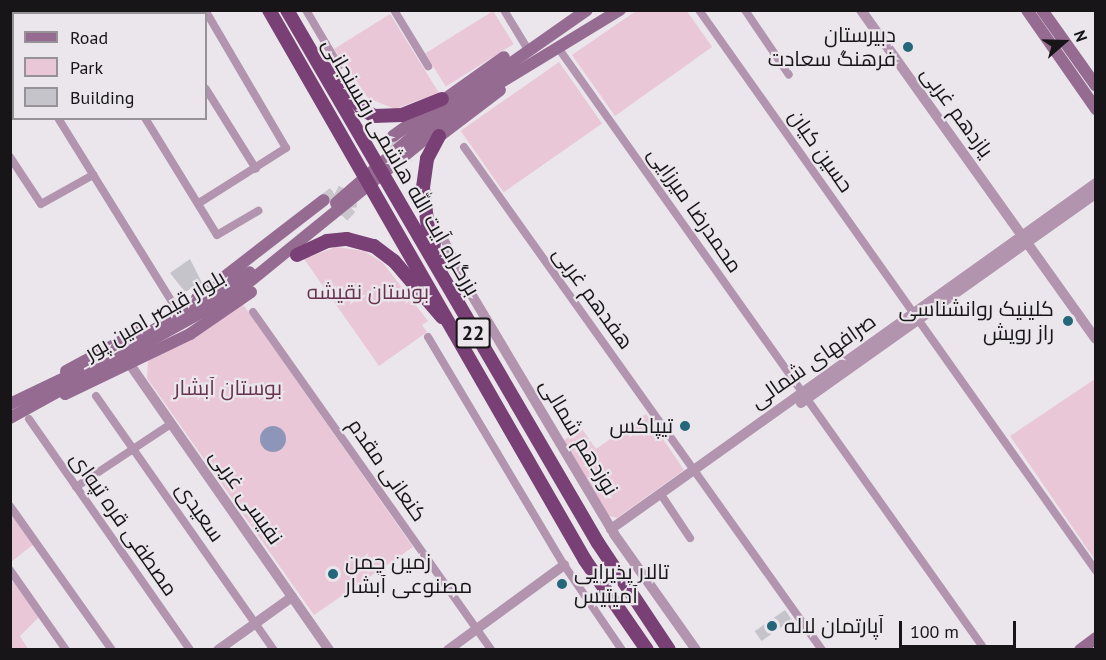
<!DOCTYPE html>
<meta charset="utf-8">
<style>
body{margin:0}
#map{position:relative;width:1106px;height:660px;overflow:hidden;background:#eae6ec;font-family:"PT Sans",Cairo,sans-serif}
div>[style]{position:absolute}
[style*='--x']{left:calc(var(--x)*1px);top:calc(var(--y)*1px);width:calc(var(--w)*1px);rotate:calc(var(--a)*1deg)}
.green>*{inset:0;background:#e9c7d6;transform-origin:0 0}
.water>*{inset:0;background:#8d95b8}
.round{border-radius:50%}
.building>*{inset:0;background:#c5c4ca;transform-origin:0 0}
.secondary-tunnel>*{height:12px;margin-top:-6px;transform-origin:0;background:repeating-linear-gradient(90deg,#cac7cc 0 12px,transparent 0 18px)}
.minor>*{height:8px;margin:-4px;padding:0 4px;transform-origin:4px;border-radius:4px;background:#b294ae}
.tertiary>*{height:10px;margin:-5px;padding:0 5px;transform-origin:5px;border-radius:5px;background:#b294ae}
.secondary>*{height:12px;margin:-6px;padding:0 6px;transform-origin:6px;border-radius:6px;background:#966b92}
.trunk>*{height:14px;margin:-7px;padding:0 7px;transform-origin:7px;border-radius:7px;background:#784074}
.dots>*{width:16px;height:16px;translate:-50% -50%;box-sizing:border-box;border:3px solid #eae6ec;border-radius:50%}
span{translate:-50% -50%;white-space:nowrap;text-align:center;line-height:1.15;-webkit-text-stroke:4.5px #eae6ec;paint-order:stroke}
.shield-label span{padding:2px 4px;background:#eae6ec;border:2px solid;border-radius:4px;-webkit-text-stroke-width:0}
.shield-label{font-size:20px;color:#171517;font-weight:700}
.poi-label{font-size:21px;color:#171517}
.right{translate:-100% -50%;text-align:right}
.left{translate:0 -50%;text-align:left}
.street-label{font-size:21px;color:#171517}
.park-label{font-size:21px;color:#67334f}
.frame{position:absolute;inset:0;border:12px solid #171517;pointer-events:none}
.legend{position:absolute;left:12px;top:12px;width:195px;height:108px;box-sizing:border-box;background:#eae6ec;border:2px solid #969297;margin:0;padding:8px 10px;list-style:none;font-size:18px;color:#171517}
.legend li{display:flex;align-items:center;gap:12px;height:30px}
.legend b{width:30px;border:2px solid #969297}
.north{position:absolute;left:1034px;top:12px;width:60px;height:60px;-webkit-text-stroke:4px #eae6ec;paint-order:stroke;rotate:70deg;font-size:16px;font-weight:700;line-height:24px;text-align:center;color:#171517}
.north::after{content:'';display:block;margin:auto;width:21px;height:27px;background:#171517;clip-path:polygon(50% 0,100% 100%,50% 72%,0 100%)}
.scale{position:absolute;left:899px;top:621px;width:117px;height:27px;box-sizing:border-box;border:3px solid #171517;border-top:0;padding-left:8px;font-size:18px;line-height:21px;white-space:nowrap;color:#171517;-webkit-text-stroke:4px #eae6ec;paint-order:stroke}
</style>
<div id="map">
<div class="green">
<div style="left:493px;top:11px;width:39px;height:80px;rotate:58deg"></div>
<div style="clip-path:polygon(636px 11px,687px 11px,712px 47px,615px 116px,572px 55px)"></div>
<div style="clip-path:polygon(390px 14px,439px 93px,395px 109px,368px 98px,334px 49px)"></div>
<div style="left:559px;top:62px;width:75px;height:120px;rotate:55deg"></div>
<div style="clip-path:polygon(336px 247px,364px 251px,383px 263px,428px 321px,422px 325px,427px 332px,379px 366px,304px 259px)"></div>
<div style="clip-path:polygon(242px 303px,413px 547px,314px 615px,147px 378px,148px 361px)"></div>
<div style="clip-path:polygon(1095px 379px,1095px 560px,1010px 436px)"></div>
<div style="clip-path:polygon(646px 414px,684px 470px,617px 518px,609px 516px,561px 442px,582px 429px,596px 449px)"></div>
<div style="clip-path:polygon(10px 511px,34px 544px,11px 562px,10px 562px)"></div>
<div style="clip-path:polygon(10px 578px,39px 617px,20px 636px,28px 649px,11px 649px)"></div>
</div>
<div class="water">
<div class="round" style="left:260px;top:426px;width:26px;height:26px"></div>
</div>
<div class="building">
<div style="clip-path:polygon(190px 259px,202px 283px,185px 292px,170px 273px)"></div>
<div style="left:785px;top:610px;width:12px;height:37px;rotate:55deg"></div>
</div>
<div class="secondary-tunnel">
<div style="--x:393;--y:136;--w:20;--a:87"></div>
<div style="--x:394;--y:156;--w:18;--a:13"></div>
<div style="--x:324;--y:200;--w:15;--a:-37"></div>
<div style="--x:336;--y:191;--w:16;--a:27"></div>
<div style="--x:350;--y:198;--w:10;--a:84"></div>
<div style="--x:351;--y:208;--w:18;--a:133"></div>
</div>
<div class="minor">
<div style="--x:77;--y:10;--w:4;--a:63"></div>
<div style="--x:306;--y:10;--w:65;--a:59.5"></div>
<div style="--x:394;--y:10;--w:66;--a:58.7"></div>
<div style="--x:504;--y:10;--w:44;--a:58.8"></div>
<div style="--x:699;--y:10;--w:687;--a:54.71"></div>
<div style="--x:745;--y:10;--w:78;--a:55.9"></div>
<div style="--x:22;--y:14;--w:6;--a:-39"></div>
<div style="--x:161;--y:14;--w:6;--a:-39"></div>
<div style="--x:10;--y:21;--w:4;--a:-27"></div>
<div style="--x:10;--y:42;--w:6;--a:51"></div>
<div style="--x:559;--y:49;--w:737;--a:54.67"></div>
<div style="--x:206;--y:89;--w:94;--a:58"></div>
<div style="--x:58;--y:118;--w:226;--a:58.2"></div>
<div style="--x:145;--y:118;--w:137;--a:58.4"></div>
<div style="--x:217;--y:235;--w:48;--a:-30.3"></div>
<div style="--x:464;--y:147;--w:617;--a:54.56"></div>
<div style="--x:10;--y:157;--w:56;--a:56.6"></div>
<div style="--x:41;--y:204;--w:60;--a:-29.1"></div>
<div style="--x:199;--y:203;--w:103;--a:-32.3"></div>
<div style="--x:286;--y:148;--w:160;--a:-120.4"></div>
<div style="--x:253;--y:312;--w:413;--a:54.8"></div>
<div style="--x:428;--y:337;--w:265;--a:59.2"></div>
<div style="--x:564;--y:565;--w:103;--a:55.7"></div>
<div style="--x:96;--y:396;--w:310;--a:55"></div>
<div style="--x:29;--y:419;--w:282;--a:55.1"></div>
<div style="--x:76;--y:487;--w:114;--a:-33.6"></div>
<div style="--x:664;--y:499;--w:47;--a:56.3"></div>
<div style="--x:10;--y:506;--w:176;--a:54.7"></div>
<div style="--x:10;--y:570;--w:98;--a:55"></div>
</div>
<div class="tertiary">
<div style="--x:861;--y:10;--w:404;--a:54.5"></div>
<div style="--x:442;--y:237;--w:62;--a:63"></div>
<div style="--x:470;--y:292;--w:282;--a:59.2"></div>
<div style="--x:614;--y:534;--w:142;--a:54.7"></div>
<div style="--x:131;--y:366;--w:346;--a:55.1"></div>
<div style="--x:801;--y:403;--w:362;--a:-35.4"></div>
<div style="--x:611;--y:529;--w:596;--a:-35.5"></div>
<div style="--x:218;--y:650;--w:91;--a:-35.6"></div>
<div style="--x:448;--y:650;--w:144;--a:-36.2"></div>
</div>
<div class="secondary">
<div style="--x:1027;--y:10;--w:121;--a:55.1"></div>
<div style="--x:1042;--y:10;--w:93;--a:54.6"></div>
<div style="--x:393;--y:136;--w:136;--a:-35.4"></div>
<div style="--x:437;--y:138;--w:79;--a:-37.3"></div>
<div style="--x:336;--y:203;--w:134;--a:-41.1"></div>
<div style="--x:437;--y:115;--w:183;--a:-35"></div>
<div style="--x:197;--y:298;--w:160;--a:-37.7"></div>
<div style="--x:134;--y:342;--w:135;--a:-31.1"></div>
<div style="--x:66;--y:371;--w:84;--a:-28.4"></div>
<div style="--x:65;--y:394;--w:139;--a:-25.6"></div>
<div style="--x:190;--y:334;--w:74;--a:-34.5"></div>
<div style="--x:10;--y:404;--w:76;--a:-25.6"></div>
<div style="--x:10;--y:418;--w:255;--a:-28.9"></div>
<div style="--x:233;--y:295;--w:312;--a:-39.1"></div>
<div style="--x:475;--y:98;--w:170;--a:-31.3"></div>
<div style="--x:1080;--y:650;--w:20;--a:-37"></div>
</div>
<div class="trunk">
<div style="--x:269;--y:10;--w:634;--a:60.12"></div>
<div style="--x:585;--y:560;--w:109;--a:55.4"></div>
<div style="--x:287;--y:10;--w:617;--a:59.74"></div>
<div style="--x:598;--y:543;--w:128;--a:56.4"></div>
<div style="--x:324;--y:64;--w:59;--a:49.8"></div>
<div style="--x:362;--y:109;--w:14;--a:30"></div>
<div style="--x:374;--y:116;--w:28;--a:-2"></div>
<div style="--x:402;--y:115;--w:43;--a:-21.8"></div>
<div style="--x:439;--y:136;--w:26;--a:118"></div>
<div style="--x:427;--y:159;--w:29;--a:98"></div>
<div style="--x:423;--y:188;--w:40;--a:82.9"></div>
<div style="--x:428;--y:228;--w:40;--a:71.1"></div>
<div style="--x:297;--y:255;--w:33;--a:-25"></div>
<div style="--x:327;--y:241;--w:20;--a:-6"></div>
<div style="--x:347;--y:239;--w:28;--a:15"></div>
<div style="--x:374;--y:246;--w:25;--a:37"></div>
<div style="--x:394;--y:261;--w:74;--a:49.4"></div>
</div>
<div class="dots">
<div style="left:908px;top:47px;background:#24677a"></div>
<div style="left:1068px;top:321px;background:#24677a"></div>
<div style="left:685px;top:426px;background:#24677a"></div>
<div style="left:333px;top:574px;background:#24677a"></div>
<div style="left:562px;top:584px;background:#24677a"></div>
<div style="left:772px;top:626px;background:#24677a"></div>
</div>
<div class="shield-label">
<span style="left:473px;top:333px">22</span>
</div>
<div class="poi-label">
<span class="right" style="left:896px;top:47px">دبیرستان<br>فرهنگ سعادت</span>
<span class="right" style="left:1054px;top:321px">کلینیک روانشناسی<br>راز رویش</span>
<span class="right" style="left:673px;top:426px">تیپاکس</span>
<span class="left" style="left:345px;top:574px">زمین چمن<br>مصنوعی آبشار</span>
<span class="left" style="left:574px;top:584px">تالار پذیرایی<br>آمیتیس</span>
<span class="left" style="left:784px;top:626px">آپارتمان لاله</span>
</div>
<div class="street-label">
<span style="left:957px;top:112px;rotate:54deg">یازدهم غربی</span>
<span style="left:821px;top:151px;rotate:55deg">حسین کیان</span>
<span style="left:401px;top:167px;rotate:60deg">بزرگراه آیت الله هاشمی رفسنجانی</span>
<span style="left:695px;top:210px;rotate:55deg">محمدرضا میرزایی</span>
<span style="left:593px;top:298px;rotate:54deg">هفدهم غربی</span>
<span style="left:155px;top:315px;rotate:-30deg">بلوار قیصر امین پور</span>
<span style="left:813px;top:361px;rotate:-35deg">صرافهای شمالی</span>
<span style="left:579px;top:437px;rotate:59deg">نوزدهم شمالی</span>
<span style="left:387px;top:470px;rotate:55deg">کنعانی مقدم</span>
<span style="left:246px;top:497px;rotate:55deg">نفیسی غربی</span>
<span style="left:200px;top:512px;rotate:55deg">سعیدی</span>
<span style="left:124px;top:524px;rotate:55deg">مصطفی قره تپه‌ای</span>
</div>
<div class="park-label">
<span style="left:368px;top:292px">بوستان نقیشه</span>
<span style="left:228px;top:388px">بوستان آبشار</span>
</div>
<div class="frame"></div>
<ul class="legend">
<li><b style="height:8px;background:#966b92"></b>Road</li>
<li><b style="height:16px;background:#e9c7d6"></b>Park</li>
<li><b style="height:16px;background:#c5c4ca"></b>Building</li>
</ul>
<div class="north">N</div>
<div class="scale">100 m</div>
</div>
